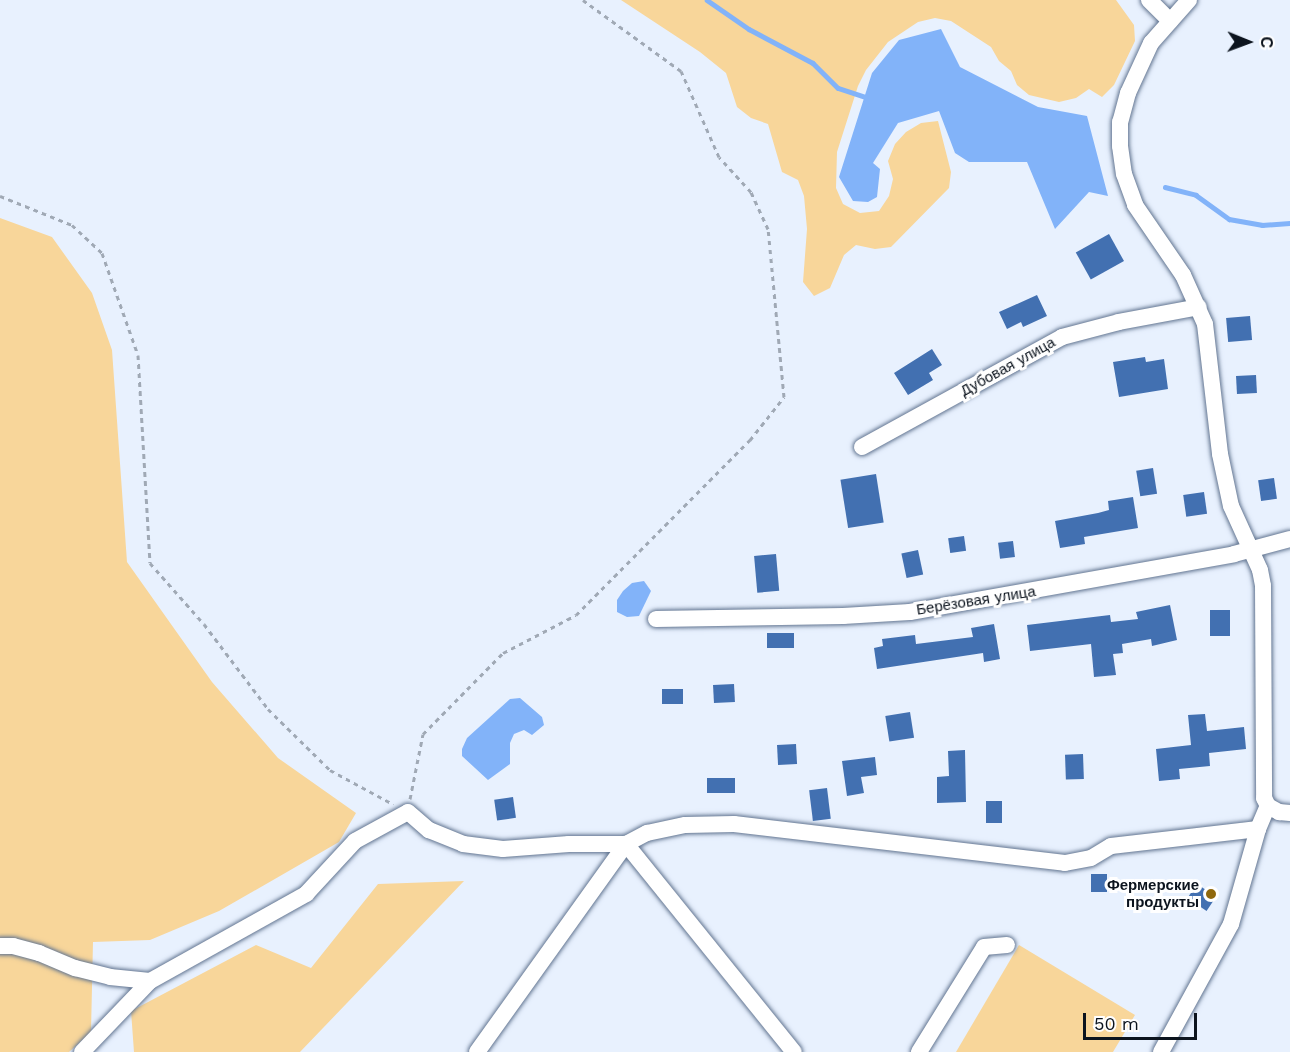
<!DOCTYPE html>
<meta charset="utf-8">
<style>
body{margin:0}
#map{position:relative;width:1290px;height:1052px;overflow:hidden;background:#e8f1fe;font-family:"Work Sans",sans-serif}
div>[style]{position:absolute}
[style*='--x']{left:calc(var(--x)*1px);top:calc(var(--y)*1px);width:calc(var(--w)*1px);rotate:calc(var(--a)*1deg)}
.green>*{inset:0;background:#f8d69a}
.water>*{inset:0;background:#82b3f9}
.stream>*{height:4.5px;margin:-2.25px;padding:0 2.25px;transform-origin:2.25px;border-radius:2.25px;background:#82b3f9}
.building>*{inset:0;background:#4270b1;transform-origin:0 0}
.path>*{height:3px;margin-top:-1.5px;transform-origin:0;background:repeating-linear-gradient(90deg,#a0a9b5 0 4.5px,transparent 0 9px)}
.roads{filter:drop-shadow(0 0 2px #627591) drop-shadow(0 0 2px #627591)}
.minor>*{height:16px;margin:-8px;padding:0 8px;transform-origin:8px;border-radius:8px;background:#fff}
.dots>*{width:16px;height:16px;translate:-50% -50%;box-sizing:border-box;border:3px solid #fff;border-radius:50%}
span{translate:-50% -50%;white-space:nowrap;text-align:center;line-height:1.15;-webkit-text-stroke:6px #fff;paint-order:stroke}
.street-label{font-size:15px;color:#0c141e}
.poi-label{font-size:15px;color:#0c141e;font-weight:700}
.right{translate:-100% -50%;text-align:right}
.north{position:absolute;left:1218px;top:12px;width:60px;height:60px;-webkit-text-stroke:4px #fff;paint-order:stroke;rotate:91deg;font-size:16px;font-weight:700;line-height:24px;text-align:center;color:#0c141e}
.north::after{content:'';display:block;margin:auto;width:21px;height:27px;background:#0c141e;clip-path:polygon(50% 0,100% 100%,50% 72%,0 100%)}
.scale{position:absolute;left:1083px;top:1013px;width:114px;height:27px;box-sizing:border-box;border:3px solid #0c141e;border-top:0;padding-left:8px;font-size:18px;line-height:21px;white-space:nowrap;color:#0c141e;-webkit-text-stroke:4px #fff;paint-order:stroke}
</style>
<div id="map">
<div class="green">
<div style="clip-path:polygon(621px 0,1116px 0,1134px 25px,1135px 41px,1114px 85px,1102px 97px,1089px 89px,1076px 98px,1059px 102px,1029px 95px,1017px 85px,1011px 71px,999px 61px,991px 47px,951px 21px,935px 18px,918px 22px,888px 42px,866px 70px,858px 86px,837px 152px,836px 188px,843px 204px,860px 213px,879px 211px,889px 196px,893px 179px,888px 161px,895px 144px,906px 132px,921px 123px,938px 121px,951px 172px,949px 188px,891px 247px,875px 249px,856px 245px,844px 255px,830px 288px,814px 296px,803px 282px,807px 229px,804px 196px,798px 180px,782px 172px,768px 124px,751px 118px,737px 107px,726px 73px,700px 52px)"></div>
<div style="clip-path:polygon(0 218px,52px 237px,92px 293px,112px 350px,127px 562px,212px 682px,278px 758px,356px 813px,339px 842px,219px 911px,150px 940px,93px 942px,91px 1032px,69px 1052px,0 1052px)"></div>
<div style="clip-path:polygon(464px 881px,300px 1052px,134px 1052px,131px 1011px,256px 945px,311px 968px,378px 884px)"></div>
<div style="clip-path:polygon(1019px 945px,1135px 1015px,1113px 1052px,956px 1052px)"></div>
</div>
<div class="water">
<div style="clip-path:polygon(941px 29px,960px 67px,1038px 107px,1087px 116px,1108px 196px,1089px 192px,1055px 229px,1027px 162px,969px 162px,955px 153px,939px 111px,898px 123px,873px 163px,880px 169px,877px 197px,868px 202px,853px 201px,839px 177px,872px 73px,899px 40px)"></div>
<div style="clip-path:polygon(644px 581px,651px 591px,639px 616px,627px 617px,617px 612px,617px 600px,623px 591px,632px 583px)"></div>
<div style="clip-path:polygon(520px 698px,542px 717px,544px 725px,532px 735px,524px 730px,514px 734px,510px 743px,510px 764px,488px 780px,462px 756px,462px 749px,467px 738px,510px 699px)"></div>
</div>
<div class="stream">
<div style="--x:707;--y:0;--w:51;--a:34.6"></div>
<div style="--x:749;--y:29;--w:72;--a:28"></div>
<div style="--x:813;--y:63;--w:35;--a:45"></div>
<div style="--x:838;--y:88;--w:29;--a:18"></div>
<div style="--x:1165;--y:187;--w:32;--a:14"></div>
<div style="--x:1196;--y:195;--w:41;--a:36"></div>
<div style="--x:1229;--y:219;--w:34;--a:10"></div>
<div style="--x:1262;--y:225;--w:28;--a:-4"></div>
</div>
<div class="building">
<div style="left:1109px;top:234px;width:31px;height:38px;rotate:61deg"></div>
<div style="clip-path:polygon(1037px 295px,1047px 316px,1023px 327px,1021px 322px,1007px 329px,999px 312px)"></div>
<div style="left:1250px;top:316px;width:24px;height:24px;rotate:85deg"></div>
<div style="clip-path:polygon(932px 349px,942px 365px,929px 373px,933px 380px,908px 395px,894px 373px)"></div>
<div style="clip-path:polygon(1145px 357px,1146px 362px,1164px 359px,1168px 389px,1119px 397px,1113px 362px)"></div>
<div style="left:1256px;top:375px;width:18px;height:20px;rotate:87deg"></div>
<div style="left:1153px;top:468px;width:26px;height:17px;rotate:81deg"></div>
<div style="left:876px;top:474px;width:49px;height:36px;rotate:81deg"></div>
<div style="left:1274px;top:478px;width:21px;height:16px;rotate:82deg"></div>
<div style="left:1204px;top:492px;width:22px;height:21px;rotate:82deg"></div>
<div style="clip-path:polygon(1133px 497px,1138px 528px,1084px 537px,1085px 544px,1060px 548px,1055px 521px,1098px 513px,1109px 510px,1108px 501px)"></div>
<div style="left:964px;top:536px;width:15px;height:16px;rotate:82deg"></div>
<div style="left:1013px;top:541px;width:16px;height:15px;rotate:83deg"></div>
<div style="left:918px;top:550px;width:25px;height:17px;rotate:78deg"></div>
<div style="left:776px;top:554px;width:37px;height:22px;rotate:85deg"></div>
<div style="clip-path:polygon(1170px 605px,1177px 640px,1152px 646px,1151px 639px,1122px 644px,1123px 653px,1113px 654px,1116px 675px,1094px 677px,1091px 644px,1030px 651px,1027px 625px,1110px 615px,1111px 622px,1138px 619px,1136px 612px)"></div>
<div style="left:1210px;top:610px;width:20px;height:26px"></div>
<div style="clip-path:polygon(994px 624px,1000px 659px,984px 662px,983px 653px,877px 669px,874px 648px,883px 646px,882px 639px,915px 635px,916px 644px,973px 637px,971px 628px)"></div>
<div style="left:767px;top:633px;width:27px;height:15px"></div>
<div style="left:734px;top:684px;width:18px;height:21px;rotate:87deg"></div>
<div style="left:662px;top:689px;width:21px;height:15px"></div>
<div style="left:910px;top:712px;width:26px;height:25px;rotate:81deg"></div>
<div style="clip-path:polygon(1205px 714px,1207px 731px,1244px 727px,1246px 749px,1209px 753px,1210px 766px,1179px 769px,1180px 779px,1159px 781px,1156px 749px,1191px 745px,1188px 715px)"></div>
<div style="left:796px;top:744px;width:20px;height:19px;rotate:87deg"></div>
<div style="clip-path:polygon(965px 750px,966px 802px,937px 803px,937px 777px,949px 776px,948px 751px)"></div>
<div style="left:1083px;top:754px;width:25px;height:18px;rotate:88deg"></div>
<div style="clip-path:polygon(875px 757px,877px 775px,861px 777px,864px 793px,847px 796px,842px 761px)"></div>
<div style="left:735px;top:778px;width:15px;height:28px;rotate:90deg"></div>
<div style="left:827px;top:788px;width:31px;height:18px;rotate:83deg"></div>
<div style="left:513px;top:797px;width:21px;height:19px;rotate:82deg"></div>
<div style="left:986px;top:801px;width:16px;height:22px"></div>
<div style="left:1091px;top:874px;width:16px;height:18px"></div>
<div style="left:1197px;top:884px;width:23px;height:17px;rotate:34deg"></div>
</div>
<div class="path">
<div style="--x:0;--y:196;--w:78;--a:21.9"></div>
<div style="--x:72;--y:225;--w:41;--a:43"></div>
<div style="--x:102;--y:253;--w:108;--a:70.6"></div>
<div style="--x:138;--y:355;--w:208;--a:86.7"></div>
<div style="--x:150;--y:563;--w:81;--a:48.5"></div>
<div style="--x:204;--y:624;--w:106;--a:53"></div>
<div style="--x:268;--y:709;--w:87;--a:44.5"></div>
<div style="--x:330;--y:770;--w:72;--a:28.4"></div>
<div style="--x:410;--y:799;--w:66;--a:-78.7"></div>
<div style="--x:423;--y:734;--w:114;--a:-45.4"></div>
<div style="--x:503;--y:653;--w:82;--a:-27.5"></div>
<div style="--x:576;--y:615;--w:247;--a:-45.2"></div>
<div style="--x:750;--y:440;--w:55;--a:-51.7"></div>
<div style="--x:784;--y:397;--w:169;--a:-95.4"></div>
<div style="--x:768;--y:229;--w:41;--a:-114.7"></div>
<div style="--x:751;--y:192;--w:47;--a:-132.4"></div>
<div style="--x:719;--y:157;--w:94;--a:-113.8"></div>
<div style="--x:681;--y:71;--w:121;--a:-144.1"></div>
</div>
<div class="roads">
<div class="minor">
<div style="--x:1149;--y:0;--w:30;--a:45"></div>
<div style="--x:1189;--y:0;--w:57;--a:131.5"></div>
<div style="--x:1151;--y:43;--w:55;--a:114.7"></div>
<div style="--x:1128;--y:93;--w:30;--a:105"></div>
<div style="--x:1120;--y:122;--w:24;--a:90"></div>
<div style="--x:1120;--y:146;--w:28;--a:82"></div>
<div style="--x:1124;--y:174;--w:33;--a:70"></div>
<div style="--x:1135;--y:205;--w:85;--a:55.6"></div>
<div style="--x:1183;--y:275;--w:54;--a:65.8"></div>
<div style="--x:1205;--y:324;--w:131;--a:83.4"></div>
<div style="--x:1220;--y:454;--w:53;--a:78.1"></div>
<div style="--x:1231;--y:506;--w:70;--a:65.6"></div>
<div style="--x:1260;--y:570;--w:16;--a:79"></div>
<div style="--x:1263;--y:586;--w:212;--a:89.7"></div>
<div style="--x:1264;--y:798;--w:9;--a:63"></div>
<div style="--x:1268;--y:806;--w:13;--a:29"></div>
<div style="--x:1279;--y:812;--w:11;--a:5"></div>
<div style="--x:862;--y:447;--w:228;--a:-28.8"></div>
<div style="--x:1062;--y:337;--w:59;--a:-14.7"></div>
<div style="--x:1119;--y:322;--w:81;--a:-10.6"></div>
<div style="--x:656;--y:619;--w:187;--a:-0.9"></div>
<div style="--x:843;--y:616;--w:67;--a:-3.4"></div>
<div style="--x:910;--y:612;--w:329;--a:-10.1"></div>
<div style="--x:1234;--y:554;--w:58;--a:-15"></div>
<div style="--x:626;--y:844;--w:267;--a:51.1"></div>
<div style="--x:0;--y:946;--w:13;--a:0"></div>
<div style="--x:13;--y:946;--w:27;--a:15"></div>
<div style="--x:39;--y:953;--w:39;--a:23"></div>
<div style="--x:75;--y:968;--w:36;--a:14"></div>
<div style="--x:110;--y:977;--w:40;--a:5.7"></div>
<div style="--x:82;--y:1052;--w:98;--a:-46.2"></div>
<div style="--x:150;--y:981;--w:179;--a:-29.1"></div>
<div style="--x:306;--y:894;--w:72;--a:-47.2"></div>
<div style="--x:355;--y:841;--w:60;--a:-28.7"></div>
<div style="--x:408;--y:812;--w:28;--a:41"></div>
<div style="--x:429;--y:830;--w:37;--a:22"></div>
<div style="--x:463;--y:844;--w:40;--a:7.1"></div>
<div style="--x:503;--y:849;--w:66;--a:-4.3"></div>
<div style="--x:569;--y:844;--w:57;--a:0"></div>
<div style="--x:477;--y:1052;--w:256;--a:-54.4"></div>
<div style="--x:626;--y:844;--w:24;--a:-28"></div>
<div style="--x:647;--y:833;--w:39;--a:-12"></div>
<div style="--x:685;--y:825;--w:49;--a:-1.2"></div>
<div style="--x:734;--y:824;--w:333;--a:6.7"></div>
<div style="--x:1065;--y:863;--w:26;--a:-11"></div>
<div style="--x:1091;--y:858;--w:23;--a:-31"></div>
<div style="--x:1111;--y:846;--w:148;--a:-6.6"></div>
<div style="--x:919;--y:1052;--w:123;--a:-58.2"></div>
<div style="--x:984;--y:947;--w:23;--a:-5"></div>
<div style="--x:1161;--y:1052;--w:146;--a:-61.3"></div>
<div style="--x:1231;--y:924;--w:99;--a:-74.1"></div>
<div style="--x:1258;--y:829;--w:25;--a:-67"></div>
</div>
</div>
<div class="dots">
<div style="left:1211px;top:894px;background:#8f680d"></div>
</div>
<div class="street-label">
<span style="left:1008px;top:367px;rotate:-29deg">Дубовая улица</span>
<span style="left:976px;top:601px;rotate:-9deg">Берёзовая улица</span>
</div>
<div class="poi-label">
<span class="right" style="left:1199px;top:894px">Фермерские<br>продукты</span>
</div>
<div class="north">С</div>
<div class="scale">50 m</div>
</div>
